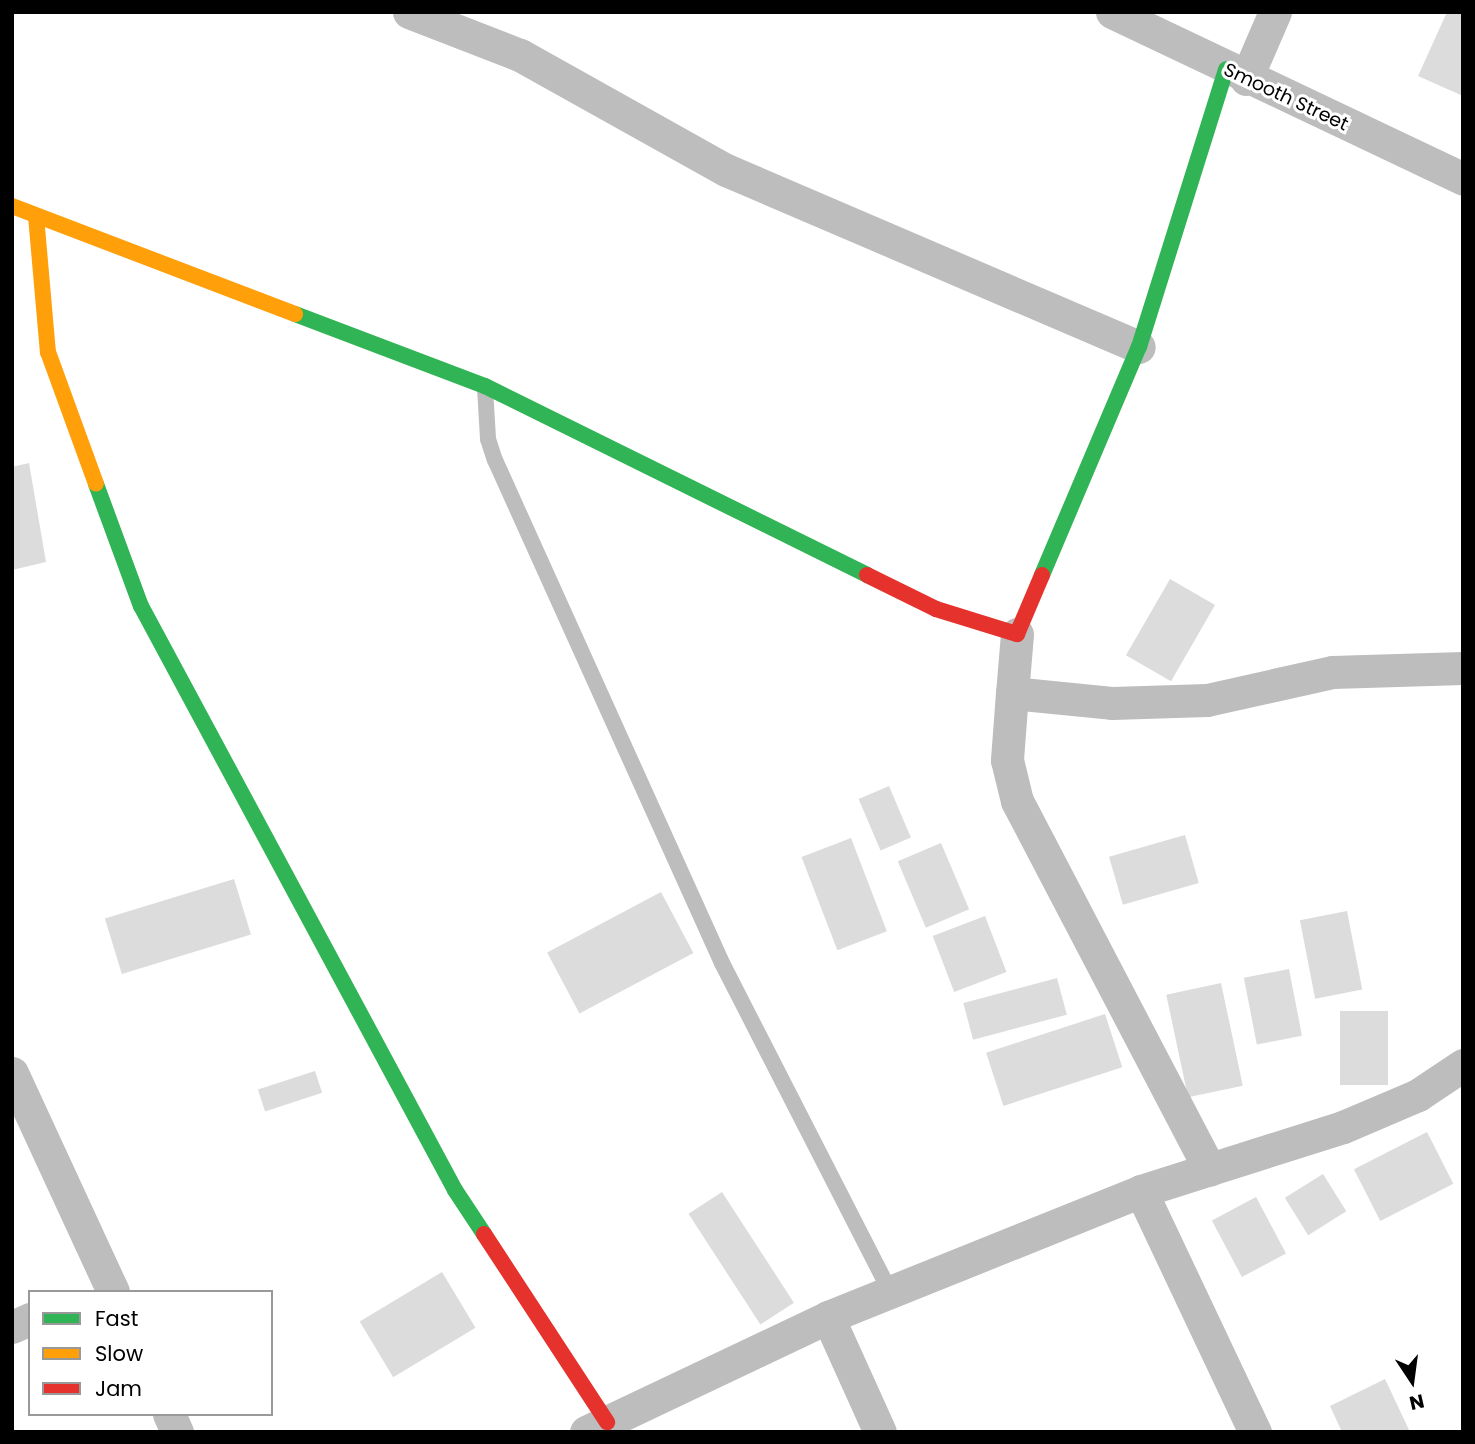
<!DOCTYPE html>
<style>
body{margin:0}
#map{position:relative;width:1475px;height:1444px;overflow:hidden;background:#fff;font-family:Poppins,sans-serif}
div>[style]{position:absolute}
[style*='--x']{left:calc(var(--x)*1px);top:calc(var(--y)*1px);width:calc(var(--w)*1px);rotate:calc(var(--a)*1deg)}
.building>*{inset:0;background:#dcdcdc;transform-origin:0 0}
.lane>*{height:16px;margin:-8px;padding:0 8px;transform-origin:8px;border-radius:8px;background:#bdbdbd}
.street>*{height:33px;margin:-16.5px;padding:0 16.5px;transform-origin:16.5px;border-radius:16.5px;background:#bdbdbd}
.fast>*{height:16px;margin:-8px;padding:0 8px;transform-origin:8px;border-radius:8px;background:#30b455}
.slow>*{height:16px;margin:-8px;padding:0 8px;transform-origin:8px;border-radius:8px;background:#ff9f0a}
.jam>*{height:16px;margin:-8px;padding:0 8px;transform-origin:8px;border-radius:8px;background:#e5322d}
span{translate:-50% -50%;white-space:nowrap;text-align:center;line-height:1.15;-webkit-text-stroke:6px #fff;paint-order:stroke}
.street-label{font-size:19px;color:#000}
.frame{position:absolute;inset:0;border:14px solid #000;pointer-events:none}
.legend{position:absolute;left:28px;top:1290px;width:245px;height:126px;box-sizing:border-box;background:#fff;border:2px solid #999;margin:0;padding:9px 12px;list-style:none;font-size:21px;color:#000}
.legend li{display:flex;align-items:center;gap:14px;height:35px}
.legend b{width:35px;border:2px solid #999}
.north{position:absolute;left:1377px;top:1346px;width:70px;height:70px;-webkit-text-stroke:5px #fff;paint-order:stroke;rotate:167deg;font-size:19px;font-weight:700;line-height:28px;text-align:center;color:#000}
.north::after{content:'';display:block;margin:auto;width:24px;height:32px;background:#000;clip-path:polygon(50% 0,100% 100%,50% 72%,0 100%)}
</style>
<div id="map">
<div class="building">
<div style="clip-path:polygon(1447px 12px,1463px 12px,1463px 96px,1418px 76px)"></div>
<div style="clip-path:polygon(29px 463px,46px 562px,12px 570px,12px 467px)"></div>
<div style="left:1170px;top:579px;width:52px;height:88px;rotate:30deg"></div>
<div style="left:889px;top:786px;width:56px;height:33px;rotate:67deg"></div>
<div style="left:1185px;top:835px;width:50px;height:79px;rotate:74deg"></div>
<div style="left:851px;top:838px;width:100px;height:53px;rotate:69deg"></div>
<div style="left:941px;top:843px;width:72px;height:47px;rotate:67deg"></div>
<div style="left:234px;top:879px;width:58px;height:135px;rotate:73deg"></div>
<div style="left:661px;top:892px;width:69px;height:129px;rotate:62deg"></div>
<div style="left:1347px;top:911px;width:80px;height:48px;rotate:79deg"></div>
<div style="left:985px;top:916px;width:60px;height:56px;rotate:69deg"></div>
<div style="left:1289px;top:969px;width:68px;height:46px;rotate:79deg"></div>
<div style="left:1057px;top:978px;width:38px;height:97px;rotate:75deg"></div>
<div style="left:1221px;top:983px;width:105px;height:56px;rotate:78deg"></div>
<div style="left:1340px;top:1011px;width:48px;height:74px"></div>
<div style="left:1105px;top:1014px;width:56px;height:125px;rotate:72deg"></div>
<div style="left:315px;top:1071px;width:23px;height:60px;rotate:72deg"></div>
<div style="left:1427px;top:1132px;width:58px;height:82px;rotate:63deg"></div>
<div style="left:1323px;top:1174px;width:44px;height:45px;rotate:58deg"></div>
<div style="left:722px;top:1192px;width:132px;height:40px;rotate:57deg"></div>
<div style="left:1256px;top:1197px;width:64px;height:50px;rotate:62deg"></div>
<div style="left:442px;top:1272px;width:65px;height:96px;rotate:59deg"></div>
<div style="clip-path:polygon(1385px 1379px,1410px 1432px,1342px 1432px,1330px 1406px)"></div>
</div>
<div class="lane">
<div style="--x:485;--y:388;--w:51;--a:86.6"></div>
<div style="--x:488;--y:439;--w:22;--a:72"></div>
<div style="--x:495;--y:460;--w:552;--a:65.71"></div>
<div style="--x:722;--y:963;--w:369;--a:62.9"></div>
</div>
<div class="street">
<div style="--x:409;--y:12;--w:119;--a:21.2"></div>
<div style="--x:520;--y:55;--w:236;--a:29.2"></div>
<div style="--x:726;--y:170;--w:449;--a:23.2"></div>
<div style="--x:1112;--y:12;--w:389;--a:25.4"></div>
<div style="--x:1246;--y:79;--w:73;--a:-66.6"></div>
<div style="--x:1017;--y:634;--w:59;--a:94.8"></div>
<div style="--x:1012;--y:693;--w:100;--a:5.7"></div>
<div style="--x:1112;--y:703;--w:95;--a:-1.8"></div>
<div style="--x:1207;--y:700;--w:128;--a:-12.6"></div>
<div style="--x:1332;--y:672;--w:131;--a:-1.7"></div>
<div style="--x:1012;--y:693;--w:67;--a:94.3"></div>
<div style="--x:1007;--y:760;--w:42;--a:76.3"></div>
<div style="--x:1017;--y:801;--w:416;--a:62.4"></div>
<div style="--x:12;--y:1073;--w:241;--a:65.2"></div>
<div style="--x:1141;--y:1191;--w:267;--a:64.7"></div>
<div style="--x:828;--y:1317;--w:126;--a:65.7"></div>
<div style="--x:12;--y:1327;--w:20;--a:-24"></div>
<div style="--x:169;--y:1414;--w:20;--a:66"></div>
<div style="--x:586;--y:1432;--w:268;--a:-25.4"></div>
<div style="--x:828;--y:1317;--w:337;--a:-21.9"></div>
<div style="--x:1141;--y:1191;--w:212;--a:-17.6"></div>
<div style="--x:1343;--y:1127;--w:82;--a:-23.1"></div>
<div style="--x:1418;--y:1095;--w:54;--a:-33.7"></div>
</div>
<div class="fast">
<div style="--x:295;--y:314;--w:203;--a:20.8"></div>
<div style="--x:485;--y:386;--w:426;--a:26.3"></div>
<div style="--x:96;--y:484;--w:130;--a:69.8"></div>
<div style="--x:141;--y:606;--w:663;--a:61.73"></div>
<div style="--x:455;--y:1190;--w:53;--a:56.6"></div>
<div style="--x:1042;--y:575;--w:248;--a:-67"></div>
<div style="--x:1139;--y:347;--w:291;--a:-72.6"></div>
</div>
<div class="slow">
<div style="--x:12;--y:206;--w:303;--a:20.9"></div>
<div style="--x:36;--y:216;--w:137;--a:85"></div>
<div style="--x:48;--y:352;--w:140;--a:70"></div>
</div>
<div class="jam">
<div style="--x:867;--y:575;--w:77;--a:26.2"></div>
<div style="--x:936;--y:609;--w:85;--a:17.2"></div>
<div style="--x:1017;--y:634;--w:64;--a:-67"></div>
<div style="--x:484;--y:1234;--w:225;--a:56.8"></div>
</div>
<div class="street-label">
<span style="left:1286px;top:97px;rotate:25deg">Smooth Street</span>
</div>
<div class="frame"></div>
<ul class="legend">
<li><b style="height:9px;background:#30b455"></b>Fast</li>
<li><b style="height:9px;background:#ff9f0a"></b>Slow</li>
<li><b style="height:9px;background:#e5322d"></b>Jam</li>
</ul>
<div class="north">N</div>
</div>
